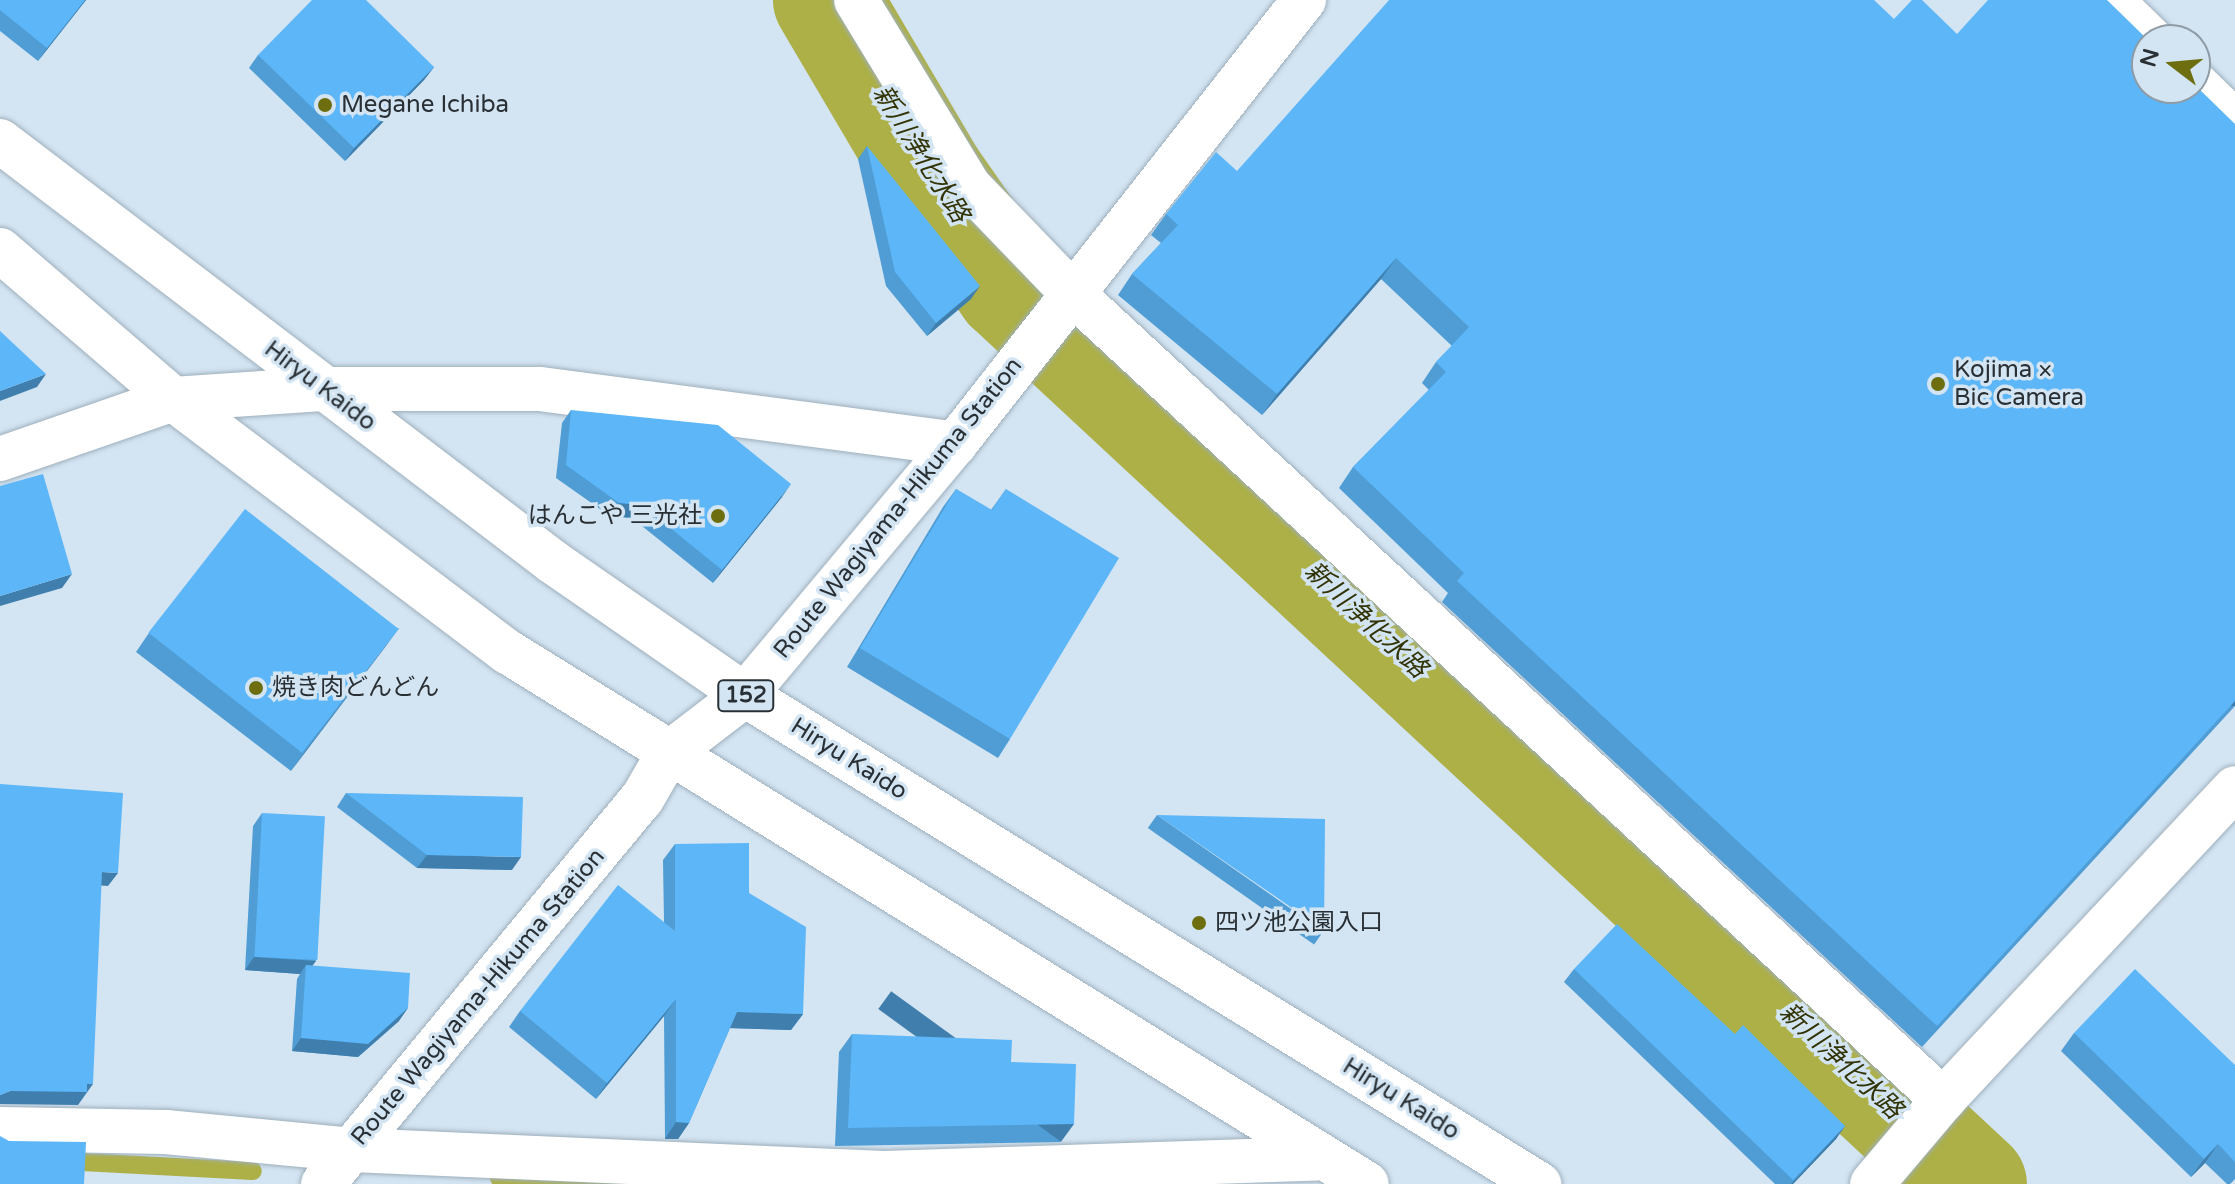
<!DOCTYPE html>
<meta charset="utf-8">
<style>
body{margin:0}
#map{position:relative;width:2235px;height:1184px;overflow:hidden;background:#d3e4f2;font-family:"Varela Round","Noto Sans JP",sans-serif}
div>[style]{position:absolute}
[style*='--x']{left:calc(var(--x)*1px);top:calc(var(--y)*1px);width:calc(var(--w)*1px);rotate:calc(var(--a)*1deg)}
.stream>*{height:18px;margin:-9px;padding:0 9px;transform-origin:9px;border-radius:9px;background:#adb047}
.river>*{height:108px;margin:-54px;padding:0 54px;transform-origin:54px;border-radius:54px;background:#adb047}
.roads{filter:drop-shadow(0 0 2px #9eafbc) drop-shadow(0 0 2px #9eafbc)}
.minor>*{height:44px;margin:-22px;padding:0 22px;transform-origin:22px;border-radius:22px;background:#fff}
.major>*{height:44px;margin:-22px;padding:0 22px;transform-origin:22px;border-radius:22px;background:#fff}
.highway>*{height:44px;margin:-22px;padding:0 22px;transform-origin:22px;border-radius:22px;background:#fff}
.wall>*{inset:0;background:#4f9dd4;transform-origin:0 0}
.shaded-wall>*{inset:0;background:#407fad;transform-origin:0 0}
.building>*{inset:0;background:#5cb6f7;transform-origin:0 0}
.dots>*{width:22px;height:22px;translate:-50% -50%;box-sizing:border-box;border:4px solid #d3e4f2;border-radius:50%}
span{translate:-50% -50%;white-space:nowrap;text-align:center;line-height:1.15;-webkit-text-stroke:7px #d3e4f2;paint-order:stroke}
.shield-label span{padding:2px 6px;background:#d3e4f2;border:2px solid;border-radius:6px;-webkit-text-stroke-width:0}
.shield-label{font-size:22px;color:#293035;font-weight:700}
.poi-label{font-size:24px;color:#293035}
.left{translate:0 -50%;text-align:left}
.right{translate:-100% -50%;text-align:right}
.street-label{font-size:24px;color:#293035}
.water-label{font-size:26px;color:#333406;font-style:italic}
.north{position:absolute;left:2131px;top:24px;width:80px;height:80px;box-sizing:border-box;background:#d3e4f2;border:2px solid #8f9ca6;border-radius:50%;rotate:286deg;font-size:22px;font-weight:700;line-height:32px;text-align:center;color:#293035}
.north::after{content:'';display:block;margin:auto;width:28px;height:36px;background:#6c6e10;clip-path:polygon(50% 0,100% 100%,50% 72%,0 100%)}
</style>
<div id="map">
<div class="stream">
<div style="--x:63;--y:1161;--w:190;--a:3"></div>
<div style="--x:499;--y:1178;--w:127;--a:2.7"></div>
</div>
<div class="river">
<div style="--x:827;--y:0;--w:207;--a:59.5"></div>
<div style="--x:932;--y:178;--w:134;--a:55"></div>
<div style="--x:1009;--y:288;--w:1316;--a:42.91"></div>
</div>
<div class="roads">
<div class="minor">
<div style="--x:856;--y:0;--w:218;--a:58.7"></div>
<div style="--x:969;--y:186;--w:147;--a:46.1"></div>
<div style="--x:1071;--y:292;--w:1189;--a:42.82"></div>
<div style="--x:1943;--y:1100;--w:427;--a:-46.9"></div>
<div style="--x:2111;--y:0;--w:57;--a:44.3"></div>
<div style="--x:2195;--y:83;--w:56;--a:44.3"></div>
<div style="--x:0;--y:459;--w:183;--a:-19.1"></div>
<div style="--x:173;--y:399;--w:150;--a:-3.8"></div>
<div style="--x:323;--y:389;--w:217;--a:0"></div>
<div style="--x:540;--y:389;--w:419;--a:7.5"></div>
<div style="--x:0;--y:1129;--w:166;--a:1"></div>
<div style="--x:166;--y:1132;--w:187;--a:5.5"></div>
<div style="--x:352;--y:1150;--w:532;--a:2.48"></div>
<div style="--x:884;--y:1173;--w:441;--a:-1.9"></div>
<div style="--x:1872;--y:1184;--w:110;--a:-49.8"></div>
</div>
<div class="major">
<div style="--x:323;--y:1184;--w:500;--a:-50.4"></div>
<div style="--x:642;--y:799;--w:52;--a:-60"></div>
<div style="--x:668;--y:754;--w:97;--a:-37.5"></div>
<div style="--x:745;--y:695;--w:327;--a:-50.1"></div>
<div style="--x:955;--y:444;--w:565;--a:-51.83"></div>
</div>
<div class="highway">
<div style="--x:0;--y:141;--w:695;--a:37.28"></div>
<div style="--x:553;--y:562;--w:234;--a:34.7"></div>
<div style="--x:745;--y:695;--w:933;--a:31.63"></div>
<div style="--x:0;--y:250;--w:228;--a:40.7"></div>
<div style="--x:173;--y:399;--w:420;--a:37.1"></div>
<div style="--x:508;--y:652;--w:1010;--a:31.77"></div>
</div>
</div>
<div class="wall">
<div style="clip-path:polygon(0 0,86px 0,38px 61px,0 31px)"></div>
<div style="clip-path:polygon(258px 55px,434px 67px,424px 80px,345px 161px,249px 68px)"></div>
<div style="clip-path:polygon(867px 146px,971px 299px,927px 336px,886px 286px,858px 159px)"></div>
<div style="clip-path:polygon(1237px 171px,2235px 706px,1922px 1047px,1442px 602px,1448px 593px,1339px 488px,1353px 467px,1429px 390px,1422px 383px,1436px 362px,1452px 346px,1381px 279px,1262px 415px,1118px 295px,1132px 274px,1161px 243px,1151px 235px,1166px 214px)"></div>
<div style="clip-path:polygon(571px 410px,782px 497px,713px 583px,632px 518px,610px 516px,556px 478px,562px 423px)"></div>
<div style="clip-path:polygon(956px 489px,991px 510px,1006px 489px,1010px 739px,998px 758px,847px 667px,943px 507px)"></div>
<div style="clip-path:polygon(399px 628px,291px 771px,136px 652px,149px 633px)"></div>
<div style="clip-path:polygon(346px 793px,512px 870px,417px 868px,337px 807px)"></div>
<div style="clip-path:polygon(262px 813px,316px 961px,312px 966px,399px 1021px,358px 1057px,292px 1051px,297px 979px,300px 974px,245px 970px,253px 826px)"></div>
<div style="left:1157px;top:815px;width:203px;height:16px;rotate:35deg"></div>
<div style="clip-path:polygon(675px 844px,749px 893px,803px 1014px,791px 1030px,730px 1028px,689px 1123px,678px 1139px,665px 1139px,664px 1016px,596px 1099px,509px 1027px,520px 1011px,664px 922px,663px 860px)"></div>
<div style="clip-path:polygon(1574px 969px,1735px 1034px,1845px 1126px,1836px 1139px,1793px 1184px,1775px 1184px,1564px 982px)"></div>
<div style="clip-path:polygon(2074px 1033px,2235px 1065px,2235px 1179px,2230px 1184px,2227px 1184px,2205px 1163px,2191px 1177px,2061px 1051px)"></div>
<div style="clip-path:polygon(852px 1034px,1011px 1062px,1061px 1142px,835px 1146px,839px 1052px)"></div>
</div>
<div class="shaded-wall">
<div style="clip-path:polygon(85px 0,86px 0,38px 61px,47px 48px)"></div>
<div style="clip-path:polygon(434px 67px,424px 80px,345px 161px,354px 148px)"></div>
<div style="clip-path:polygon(1396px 258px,1381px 279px,1262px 415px,1277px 394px)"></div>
<div style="clip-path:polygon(980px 286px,971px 299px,927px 336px,936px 323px)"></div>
<div style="clip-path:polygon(46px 374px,37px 387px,0 401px,0 391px)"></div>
<div style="clip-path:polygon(791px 484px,782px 497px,713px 583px,722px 570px)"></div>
<div style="clip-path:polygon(619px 503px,642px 505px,632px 518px,610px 516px)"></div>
<div style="clip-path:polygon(72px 574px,62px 588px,0 606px,0 596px)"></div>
<div style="clip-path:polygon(399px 628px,386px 646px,291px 771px,304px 753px)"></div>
<div style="left:2235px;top:701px;width:5px;height:441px;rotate:90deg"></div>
<div style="clip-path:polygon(427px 855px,521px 857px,512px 870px,417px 868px)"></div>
<div style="clip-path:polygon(102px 872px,118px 873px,108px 886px,93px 885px)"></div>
<div style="clip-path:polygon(254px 957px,316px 961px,306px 974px,306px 965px,300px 974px,245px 970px)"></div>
<div style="clip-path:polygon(676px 999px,664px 1016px,596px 1099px,607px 1083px)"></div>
<div style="clip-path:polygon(408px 1008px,399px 1021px,358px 1057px,292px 1051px,301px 1038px)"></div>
<div style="clip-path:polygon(737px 1012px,803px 1014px,791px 1030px,726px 1028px)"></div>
<div style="clip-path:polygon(87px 1084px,93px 1084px,78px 1105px,0 1104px,0 1095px,10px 1091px)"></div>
<div style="clip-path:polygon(676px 1122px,689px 1123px,678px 1139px,665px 1139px)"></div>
<div style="left:1074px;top:1124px;width:22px;height:226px;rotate:126deg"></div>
<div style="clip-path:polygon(1845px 1126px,1836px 1139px,1793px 1184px,1791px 1184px)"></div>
<div style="clip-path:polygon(2218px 1144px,2205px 1163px,2191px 1177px,2204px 1159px)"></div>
</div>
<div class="building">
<div style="clip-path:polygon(0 0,85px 0,47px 48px,0 10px)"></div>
<div style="clip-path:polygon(312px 0,366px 0,434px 67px,354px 148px,258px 55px)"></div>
<div style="clip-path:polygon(1389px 0,1874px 0,1894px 19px,1912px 0,1922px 0,1957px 34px,1988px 0,2107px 0,2148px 40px,2147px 88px,2195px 88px,2195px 85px,2235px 124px,2235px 701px,1937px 1026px,1457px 581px,1464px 573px,1353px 467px,1446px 372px,1436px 362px,1469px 327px,1396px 258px,1277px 394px,1132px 274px,1178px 225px,1166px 214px,1216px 152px,1237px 171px)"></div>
<div style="clip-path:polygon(867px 146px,980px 286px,936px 323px,895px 272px)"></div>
<div style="clip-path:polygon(0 331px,46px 374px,0 391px)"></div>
<div style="clip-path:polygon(571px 410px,718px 425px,791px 484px,722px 570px,642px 505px,619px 503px,566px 465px)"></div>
<div style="clip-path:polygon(43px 474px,72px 574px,0 596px,0 486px)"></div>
<div style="clip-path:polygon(956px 489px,992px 510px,1006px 489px,1119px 558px,1010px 739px,860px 648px)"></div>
<div style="left:245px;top:509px;width:195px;height:157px;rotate:38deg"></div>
<div style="clip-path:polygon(0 784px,123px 793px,118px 873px,102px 872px,93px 1084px,87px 1084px,87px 1092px,10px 1091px,0 1095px)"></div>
<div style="clip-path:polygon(346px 793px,523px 797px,521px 857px,427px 855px)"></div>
<div style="left:262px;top:813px;width:63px;height:144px;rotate:3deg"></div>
<div style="clip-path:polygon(1157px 815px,1325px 819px,1324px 930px)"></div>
<div style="clip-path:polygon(749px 843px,749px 893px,806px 927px,803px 1014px,737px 1012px,689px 1123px,676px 1122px,676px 999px,607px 1083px,520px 1011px,618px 885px,675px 931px,675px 844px)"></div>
<div style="clip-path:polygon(1617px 924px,1735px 1034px,1743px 1025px,1845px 1126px,1793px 1180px,1574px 969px)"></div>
<div style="clip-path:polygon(306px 965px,410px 973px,408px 1008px,368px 1044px,301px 1038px)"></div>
<div style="clip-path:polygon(2135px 969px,2235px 1065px,2235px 1162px,2218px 1144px,2204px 1159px,2074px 1033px)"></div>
<div style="clip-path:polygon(852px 1034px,1012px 1040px,1011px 1062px,1076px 1064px,1074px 1124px,848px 1128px)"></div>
<div style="clip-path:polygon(0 1136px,9px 1141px,86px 1142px,84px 1184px,0 1184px)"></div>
</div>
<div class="dots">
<div style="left:325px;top:105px;background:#6c6e10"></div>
<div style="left:1938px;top:384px;background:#6c6e10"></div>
<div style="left:718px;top:516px;background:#6c6e10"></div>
<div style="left:256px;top:688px;background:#6c6e10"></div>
<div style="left:1199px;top:923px;background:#6c6e10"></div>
</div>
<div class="shield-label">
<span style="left:746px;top:696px">152</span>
</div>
<div class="poi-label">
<span class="left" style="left:341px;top:105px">Megane Ichiba</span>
<span class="left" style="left:1954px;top:384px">Kojima ×<br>Bic Camera</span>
<span class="right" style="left:702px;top:516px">はんこや 三光社</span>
<span class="left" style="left:272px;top:688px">焼き肉どんどん</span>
<span class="left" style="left:1215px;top:923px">四ツ池公園入口</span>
</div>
<div class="street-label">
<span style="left:320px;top:386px;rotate:37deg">Hiryu Kaido</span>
<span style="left:898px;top:508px;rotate:-51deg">Route Wagiyama-Hikuma Station</span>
<span style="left:849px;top:759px;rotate:32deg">Hiryu Kaido</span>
<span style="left:478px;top:997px;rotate:-50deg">Route Wagiyama-Hikuma Station</span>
<span style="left:1401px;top:1099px;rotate:32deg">Hiryu Kaido</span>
</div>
<div class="water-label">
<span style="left:921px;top:154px;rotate:58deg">新川浄化水路</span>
<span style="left:1366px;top:620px;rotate:43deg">新川浄化水路</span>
<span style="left:1841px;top:1061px;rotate:43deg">新川浄化水路</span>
</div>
<div class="north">N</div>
</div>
